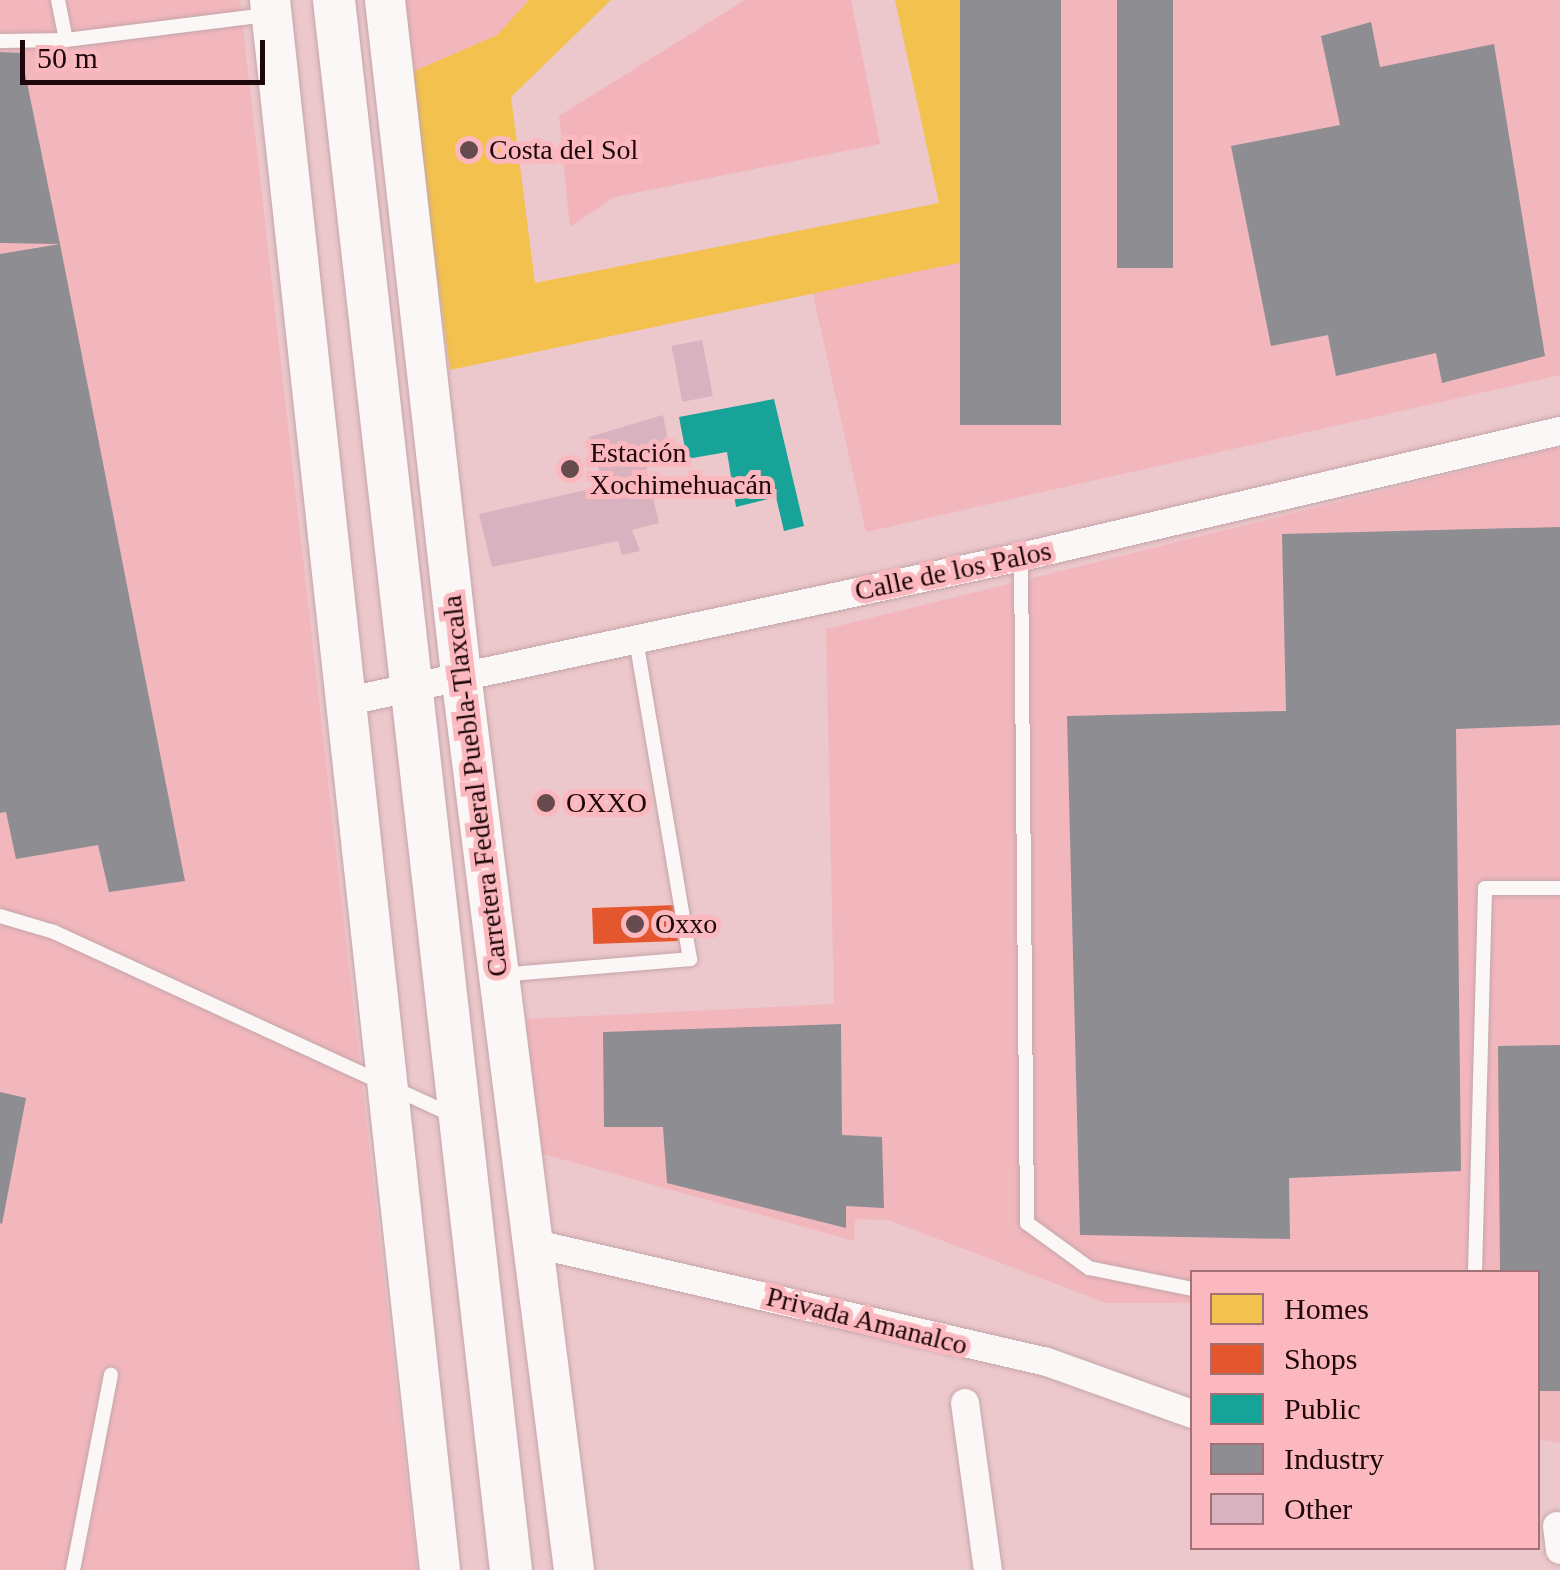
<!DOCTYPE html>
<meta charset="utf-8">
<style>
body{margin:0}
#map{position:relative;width:1560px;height:1570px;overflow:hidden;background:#ecc7cb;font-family:"Times New Roman",serif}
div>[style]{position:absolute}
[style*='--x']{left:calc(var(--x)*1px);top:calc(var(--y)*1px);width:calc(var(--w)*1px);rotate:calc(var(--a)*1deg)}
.built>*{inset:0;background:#f2b7bd}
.green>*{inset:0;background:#f3b3ba}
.homes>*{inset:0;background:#f2c14e}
.shops>*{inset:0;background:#e4572e;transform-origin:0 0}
.public>*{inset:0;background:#17a398}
.industry>*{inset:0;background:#8d8d92;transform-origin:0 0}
.building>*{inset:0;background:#d8b2be;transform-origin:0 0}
.roads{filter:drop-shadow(0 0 2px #c3a6a9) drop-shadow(0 0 2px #c3a6a9)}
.service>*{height:14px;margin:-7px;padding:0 7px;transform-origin:7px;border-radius:7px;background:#fcf7f7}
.minor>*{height:28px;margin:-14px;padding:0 14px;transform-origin:14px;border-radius:14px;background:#fcf7f7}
.secondary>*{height:40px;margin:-20px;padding:0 20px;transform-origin:20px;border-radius:20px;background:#fcf7f7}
.primary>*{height:42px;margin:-21px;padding:0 21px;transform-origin:21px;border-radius:21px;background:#fcf7f7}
.dots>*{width:28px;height:28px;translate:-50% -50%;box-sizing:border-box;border:5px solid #fbb8be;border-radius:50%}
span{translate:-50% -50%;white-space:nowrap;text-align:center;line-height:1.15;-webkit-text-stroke:10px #fbb8be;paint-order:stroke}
.poi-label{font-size:28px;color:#1d070a}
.left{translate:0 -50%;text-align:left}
.street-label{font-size:28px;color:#1d070a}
.legend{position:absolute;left:1190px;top:1270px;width:350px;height:280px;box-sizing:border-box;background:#fbb8be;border:2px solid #a27176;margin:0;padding:12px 18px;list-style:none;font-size:30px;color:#1d070a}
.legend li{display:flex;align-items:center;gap:20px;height:50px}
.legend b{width:50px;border:2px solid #a27176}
.scale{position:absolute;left:20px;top:40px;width:245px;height:45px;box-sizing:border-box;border:5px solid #1d070a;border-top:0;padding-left:12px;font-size:30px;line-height:35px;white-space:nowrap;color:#1d070a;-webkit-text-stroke:8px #fbb8be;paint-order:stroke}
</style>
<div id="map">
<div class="built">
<div style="clip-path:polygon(0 0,240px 0,417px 1570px,0 1570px)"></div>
<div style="clip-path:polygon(403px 0,529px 0,497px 35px,410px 73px)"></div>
<div style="clip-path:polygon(960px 0,1560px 0,1560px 375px,866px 532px,812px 290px,1010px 252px)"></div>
<div style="clip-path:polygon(1560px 447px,1560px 1443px,1538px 1439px,1538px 1272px,1192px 1272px,1192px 1303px,1106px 1303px,888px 1220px,855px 1219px,854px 1241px,536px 1152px,526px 1019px,834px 1004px,826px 629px)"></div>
</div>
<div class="green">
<div style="clip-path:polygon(745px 0,851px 0,880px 144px,614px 197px,570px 227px,559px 116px)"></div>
</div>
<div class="homes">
<div style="clip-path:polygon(529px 0,611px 0,511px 97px,535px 283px,939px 203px,895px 0,960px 0,1010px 252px,450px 370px,410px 73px,497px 35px)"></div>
</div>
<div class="shops">
<div style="left:677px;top:905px;width:36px;height:85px;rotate:88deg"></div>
</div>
<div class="public">
<div style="clip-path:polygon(774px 399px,804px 526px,784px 531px,776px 497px,736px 507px,727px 452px,687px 459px,679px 417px)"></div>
</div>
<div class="industry">
<div style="left:960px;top:0;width:101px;height:425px"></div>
<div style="left:1117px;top:0;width:56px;height:268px"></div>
<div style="clip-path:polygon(1371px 22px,1380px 67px,1494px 44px,1545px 356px,1442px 383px,1436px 353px,1336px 376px,1328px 335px,1271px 346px,1231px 146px,1340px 125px,1321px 36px)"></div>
<div style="clip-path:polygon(0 52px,21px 53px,60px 244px,0 243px)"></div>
<div style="clip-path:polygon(60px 244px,185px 881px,109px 892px,98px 845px,16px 859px,6px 812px,0 813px,0 254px)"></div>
<div style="clip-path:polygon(1560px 527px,1560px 725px,1456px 729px,1461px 1171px,1289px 1178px,1290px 1239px,1080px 1235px,1067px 716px,1286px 711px,1282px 534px)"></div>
<div style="clip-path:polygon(841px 1024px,842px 1135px,882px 1137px,884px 1208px,846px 1206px,846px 1228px,667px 1183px,663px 1127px,604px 1127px,603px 1032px)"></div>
<div style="clip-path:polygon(1560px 1045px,1560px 1391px,1538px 1391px,1538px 1272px,1500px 1272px,1498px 1046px)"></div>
<div style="clip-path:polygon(0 1092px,26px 1098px,2px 1224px,0 1223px)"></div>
</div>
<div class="building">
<div style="left:702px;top:340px;width:57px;height:31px;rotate:79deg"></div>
<div style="clip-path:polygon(663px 415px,672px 461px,646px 468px,659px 523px,632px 530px,640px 551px,622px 555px,618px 541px,492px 567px,479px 514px,604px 486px,589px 437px)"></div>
</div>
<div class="roads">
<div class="service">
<div style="--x:58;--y:0;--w:41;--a:78.7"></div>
<div style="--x:0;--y:41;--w:66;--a:-0.9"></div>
<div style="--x:66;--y:40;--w:202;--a:-7.1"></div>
<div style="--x:1021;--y:557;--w:666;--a:89.48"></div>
<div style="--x:1027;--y:1223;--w:77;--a:36"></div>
<div style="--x:1089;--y:1268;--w:105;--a:11.5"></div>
<div style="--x:0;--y:916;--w:56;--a:16.5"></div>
<div style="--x:54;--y:932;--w:438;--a:24.7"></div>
<div style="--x:500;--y:975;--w:191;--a:-4.8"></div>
<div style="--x:690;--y:959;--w:325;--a:-99.6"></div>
<div style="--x:1475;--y:1272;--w:384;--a:-88.5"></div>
<div style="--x:1485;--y:888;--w:75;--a:0"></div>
<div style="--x:73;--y:1570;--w:199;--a:-79"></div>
</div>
<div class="minor">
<div style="--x:344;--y:702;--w:692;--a:-12.09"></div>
<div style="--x:1021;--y:557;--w:554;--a:-13.16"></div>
<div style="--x:536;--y:1244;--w:524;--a:13"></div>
<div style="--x:1047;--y:1362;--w:154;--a:19.7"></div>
<div style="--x:965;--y:1403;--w:169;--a:82.2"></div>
<div style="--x:1557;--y:1526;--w:24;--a:83"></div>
</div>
<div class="secondary">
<div style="--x:270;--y:0;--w:1579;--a:83.82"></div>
<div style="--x:385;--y:0;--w:678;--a:83.57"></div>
<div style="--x:461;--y:674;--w:903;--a:82.81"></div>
</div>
<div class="primary">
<div style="--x:334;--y:0;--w:1580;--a:83.57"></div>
</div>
</div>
<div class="dots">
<div style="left:469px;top:150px;background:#654a4e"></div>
<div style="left:570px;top:469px;background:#654a4e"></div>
<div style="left:546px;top:803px;background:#654a4e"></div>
<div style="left:635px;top:924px;background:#654a4e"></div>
</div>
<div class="poi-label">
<span class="left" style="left:489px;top:150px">Costa del Sol</span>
<span class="left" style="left:590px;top:469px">Estación<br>Xochimehuacán</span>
<span class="left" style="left:566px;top:803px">OXXO</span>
<span class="left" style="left:655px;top:924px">Oxxo</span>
</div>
<div class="street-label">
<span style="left:953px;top:571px;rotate:-12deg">Calle de los Palos</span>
<span style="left:475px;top:786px;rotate:-97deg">Carretera Federal Puebla-Tlaxcala</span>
<span style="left:867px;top:1321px;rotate:14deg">Privada Amanalco</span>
</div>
<ul class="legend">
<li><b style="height:28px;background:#f2c14e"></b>Homes</li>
<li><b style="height:28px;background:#e4572e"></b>Shops</li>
<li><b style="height:28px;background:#17a398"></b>Public</li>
<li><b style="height:28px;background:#8d8d92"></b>Industry</li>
<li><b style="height:28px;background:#d8b2be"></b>Other</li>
</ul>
<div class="scale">50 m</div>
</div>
